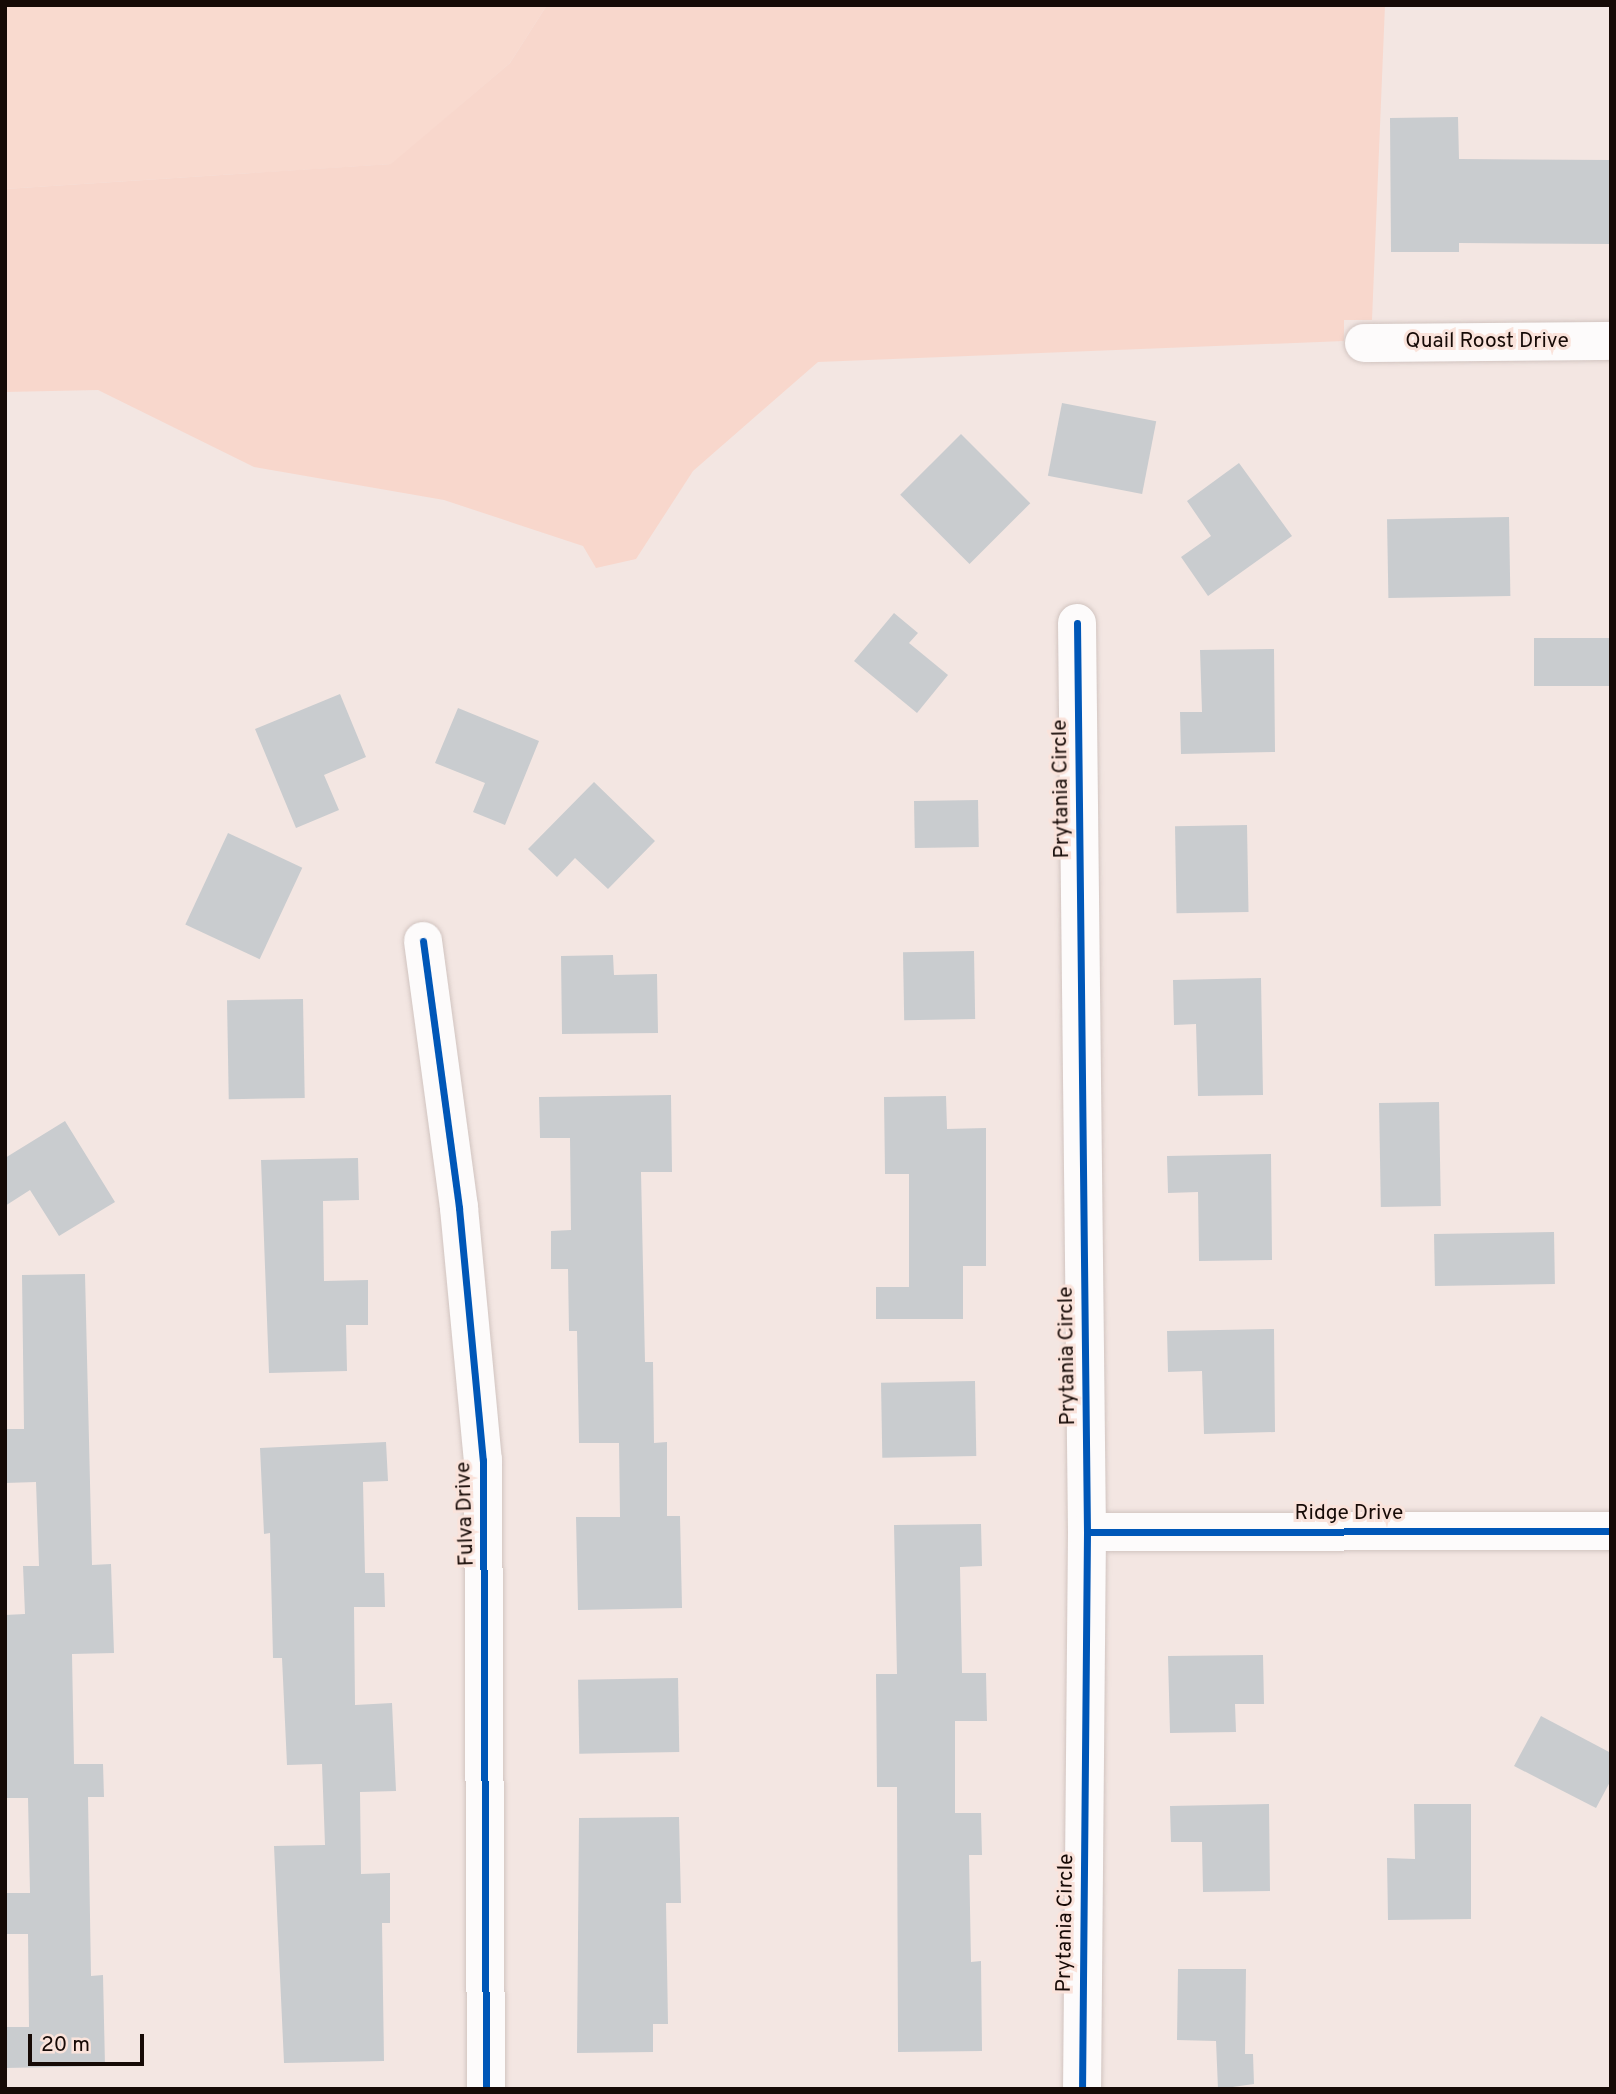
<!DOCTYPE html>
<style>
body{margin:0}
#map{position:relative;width:1616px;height:2094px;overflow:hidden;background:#f3e6e2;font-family:Overpass,sans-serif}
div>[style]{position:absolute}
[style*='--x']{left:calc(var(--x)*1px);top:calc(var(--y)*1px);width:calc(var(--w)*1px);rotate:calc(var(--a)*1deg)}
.built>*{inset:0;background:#f9dacf}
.green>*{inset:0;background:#f8d7cc}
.building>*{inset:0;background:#c9cccf;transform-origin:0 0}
.roads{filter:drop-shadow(0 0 2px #d1c4c0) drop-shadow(0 0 2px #d1c4c0)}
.minor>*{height:38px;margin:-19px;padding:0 19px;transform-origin:19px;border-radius:19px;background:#fdfbfb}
.cycleway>*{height:7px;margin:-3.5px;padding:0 3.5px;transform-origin:3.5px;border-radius:3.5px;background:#0057b8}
span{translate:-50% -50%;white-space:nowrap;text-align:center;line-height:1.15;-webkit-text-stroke:6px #fae3db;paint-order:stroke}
.street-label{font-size:21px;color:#160a06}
.frame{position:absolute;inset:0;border:7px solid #160a06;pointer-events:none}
.scale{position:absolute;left:28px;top:2034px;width:116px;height:32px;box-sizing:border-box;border:4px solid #160a06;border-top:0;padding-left:9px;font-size:21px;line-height:24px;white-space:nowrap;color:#160a06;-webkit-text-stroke:5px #fae3db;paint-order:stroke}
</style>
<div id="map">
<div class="built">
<div style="clip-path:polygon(5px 5px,547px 5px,510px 63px,392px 164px,5px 189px)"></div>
</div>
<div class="green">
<div style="clip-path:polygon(547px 5px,1385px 5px,1372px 320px,1344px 320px,1344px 341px,818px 362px,693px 471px,636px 559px,596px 568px,583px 546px,444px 500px,254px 467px,98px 390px,5px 392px,5px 189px,391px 164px,510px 63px)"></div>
</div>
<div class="building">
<div style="clip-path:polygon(1458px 117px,1459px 159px,1611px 160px,1611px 244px,1459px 243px,1459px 252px,1391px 252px,1390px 118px)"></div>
<div style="left:1062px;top:403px;width:96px;height:74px;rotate:11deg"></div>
<div style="left:961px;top:434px;width:98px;height:86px;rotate:45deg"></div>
<div style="clip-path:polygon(1239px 463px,1292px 536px,1208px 596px,1181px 557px,1211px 536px,1187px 501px)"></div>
<div style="left:1509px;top:517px;width:79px;height:122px;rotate:89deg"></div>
<div style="clip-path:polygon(894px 613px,918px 633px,909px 643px,948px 675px,917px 713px,854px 661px)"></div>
<div style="left:1611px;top:638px;width:48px;height:77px;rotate:90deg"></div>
<div style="clip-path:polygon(1274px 649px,1275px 752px,1181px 754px,1180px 712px,1202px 712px,1200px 650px)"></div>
<div style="clip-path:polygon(340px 694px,366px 757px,324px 775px,339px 810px,296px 828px,255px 729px)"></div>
<div style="clip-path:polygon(458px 708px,539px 741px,505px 825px,473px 812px,485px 783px,435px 763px)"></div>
<div style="clip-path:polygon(594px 782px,655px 841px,608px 889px,575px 858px,557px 877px,528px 849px)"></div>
<div style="left:978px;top:800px;width:47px;height:64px;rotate:89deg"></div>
<div style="left:1247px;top:825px;width:87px;height:72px;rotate:89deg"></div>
<div style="left:228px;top:833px;width:82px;height:101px;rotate:25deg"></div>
<div style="left:974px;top:951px;width:68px;height:71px;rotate:89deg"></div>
<div style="clip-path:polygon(613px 955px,614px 975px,657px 974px,658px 1033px,562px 1034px,561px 956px)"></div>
<div style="clip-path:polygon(1261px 978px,1263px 1095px,1198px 1096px,1196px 1024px,1174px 1025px,1173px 980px)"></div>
<div style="left:303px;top:999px;width:99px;height:76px;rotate:89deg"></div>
<div style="clip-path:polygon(671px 1095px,672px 1172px,641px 1172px,645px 1362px,653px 1362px,654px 1443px,667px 1442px,667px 1516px,680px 1516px,682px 1608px,578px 1610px,576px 1517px,620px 1517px,619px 1443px,579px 1443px,577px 1331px,569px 1331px,568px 1269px,551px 1269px,551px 1231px,571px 1230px,570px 1138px,540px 1138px,539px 1097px)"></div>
<div style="clip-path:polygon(946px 1096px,947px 1129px,986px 1128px,986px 1266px,963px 1266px,963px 1319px,876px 1319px,876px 1287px,909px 1287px,909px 1174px,885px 1174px,884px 1097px)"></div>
<div style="left:1439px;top:1102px;width:104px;height:60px;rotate:89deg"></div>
<div style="clip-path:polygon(65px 1121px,115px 1202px,59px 1236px,30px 1190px,5px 1206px,5px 1158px)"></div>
<div style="clip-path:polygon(1271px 1154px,1272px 1260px,1199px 1261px,1198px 1192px,1168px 1193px,1167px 1156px)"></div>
<div style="clip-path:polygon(358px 1158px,359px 1200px,323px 1201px,324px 1281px,368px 1280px,368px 1325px,346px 1325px,347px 1371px,269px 1373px,261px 1160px)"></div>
<div style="left:1554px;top:1232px;width:52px;height:120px;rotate:89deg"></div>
<div style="clip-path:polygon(85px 1274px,92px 1565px,111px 1564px,114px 1653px,72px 1654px,74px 1764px,103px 1764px,104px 1797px,88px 1797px,91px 1976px,103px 1975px,105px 2066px,5px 2068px,5px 2027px,29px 2027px,28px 1934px,5px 1934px,5px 1893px,30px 1893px,28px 1798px,5px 1798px,5px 1615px,25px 1614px,23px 1566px,39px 1566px,36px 1482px,5px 1483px,5px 1429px,24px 1429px,22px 1275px)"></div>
<div style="clip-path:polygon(1274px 1329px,1275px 1432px,1204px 1434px,1202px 1371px,1168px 1372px,1167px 1331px)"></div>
<div style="left:975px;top:1381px;width:75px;height:94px;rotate:89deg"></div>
<div style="clip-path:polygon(386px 1442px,388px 1481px,363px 1482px,365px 1573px,384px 1573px,385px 1607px,354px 1607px,355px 1705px,392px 1703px,396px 1791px,360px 1792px,361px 1874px,390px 1873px,390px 1923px,382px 1923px,384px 2061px,284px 2063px,274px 1846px,325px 1845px,322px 1764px,287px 1765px,282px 1658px,273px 1658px,270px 1533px,264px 1534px,260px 1448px)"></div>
<div style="clip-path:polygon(981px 1524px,982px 1566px,960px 1567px,962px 1673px,986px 1673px,987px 1721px,955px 1721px,955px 1813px,981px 1813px,982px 1855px,969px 1855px,971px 1962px,981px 1961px,982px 2051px,898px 2052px,897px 1787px,877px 1787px,876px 1674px,897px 1674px,894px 1525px)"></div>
<div style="clip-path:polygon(1263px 1655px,1264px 1704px,1235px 1704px,1236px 1732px,1170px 1733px,1168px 1656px)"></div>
<div style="left:678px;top:1678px;width:74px;height:100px;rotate:89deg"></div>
<div style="clip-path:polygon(1541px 1716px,1611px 1753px,1611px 1780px,1596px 1808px,1514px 1766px)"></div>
<div style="clip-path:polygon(1269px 1804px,1270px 1891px,1203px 1892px,1202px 1842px,1171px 1842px,1170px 1806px)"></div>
<div style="clip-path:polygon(1414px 1804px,1471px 1804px,1471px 1919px,1388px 1920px,1387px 1858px,1415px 1859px)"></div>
<div style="clip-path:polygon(679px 1817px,681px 1903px,666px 1903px,668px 2024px,653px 2024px,653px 2052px,577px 2053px,579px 1818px)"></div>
<div style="clip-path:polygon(1178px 1969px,1246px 1969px,1245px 2054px,1253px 2054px,1254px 2084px,1218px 2089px,1216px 2041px,1177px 2040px)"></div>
</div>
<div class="roads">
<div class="minor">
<div style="--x:1364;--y:343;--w:247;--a:-0.5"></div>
<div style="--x:1077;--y:623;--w:909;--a:89.37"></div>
<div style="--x:1087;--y:1532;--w:557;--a:90.51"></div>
<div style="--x:423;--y:941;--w:269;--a:82.3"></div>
<div style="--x:459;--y:1208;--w:253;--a:84.6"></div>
<div style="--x:483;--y:1460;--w:629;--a:89.73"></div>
<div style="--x:1087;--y:1532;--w:524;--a:-0.11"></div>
</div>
</div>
<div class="cycleway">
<div style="--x:1077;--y:623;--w:909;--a:89.37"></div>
<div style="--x:1087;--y:1532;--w:557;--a:90.51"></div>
<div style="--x:423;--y:941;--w:269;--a:82.3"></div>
<div style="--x:459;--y:1208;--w:253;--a:84.6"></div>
<div style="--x:483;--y:1460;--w:629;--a:89.73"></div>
<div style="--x:1087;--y:1532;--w:524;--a:-0.11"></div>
</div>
<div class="street-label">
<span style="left:1487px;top:342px">Quail Roost Drive</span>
<span style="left:1062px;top:789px;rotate:-91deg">Prytania Circle</span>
<span style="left:1068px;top:1356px;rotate:-91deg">Prytania Circle</span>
<span style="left:466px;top:1514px;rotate:-92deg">Fulva Drive</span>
<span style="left:1349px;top:1514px">Ridge Drive</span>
<span style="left:1066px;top:1923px;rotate:-89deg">Prytania Circle</span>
</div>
<div class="frame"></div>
<div class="scale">20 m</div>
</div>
